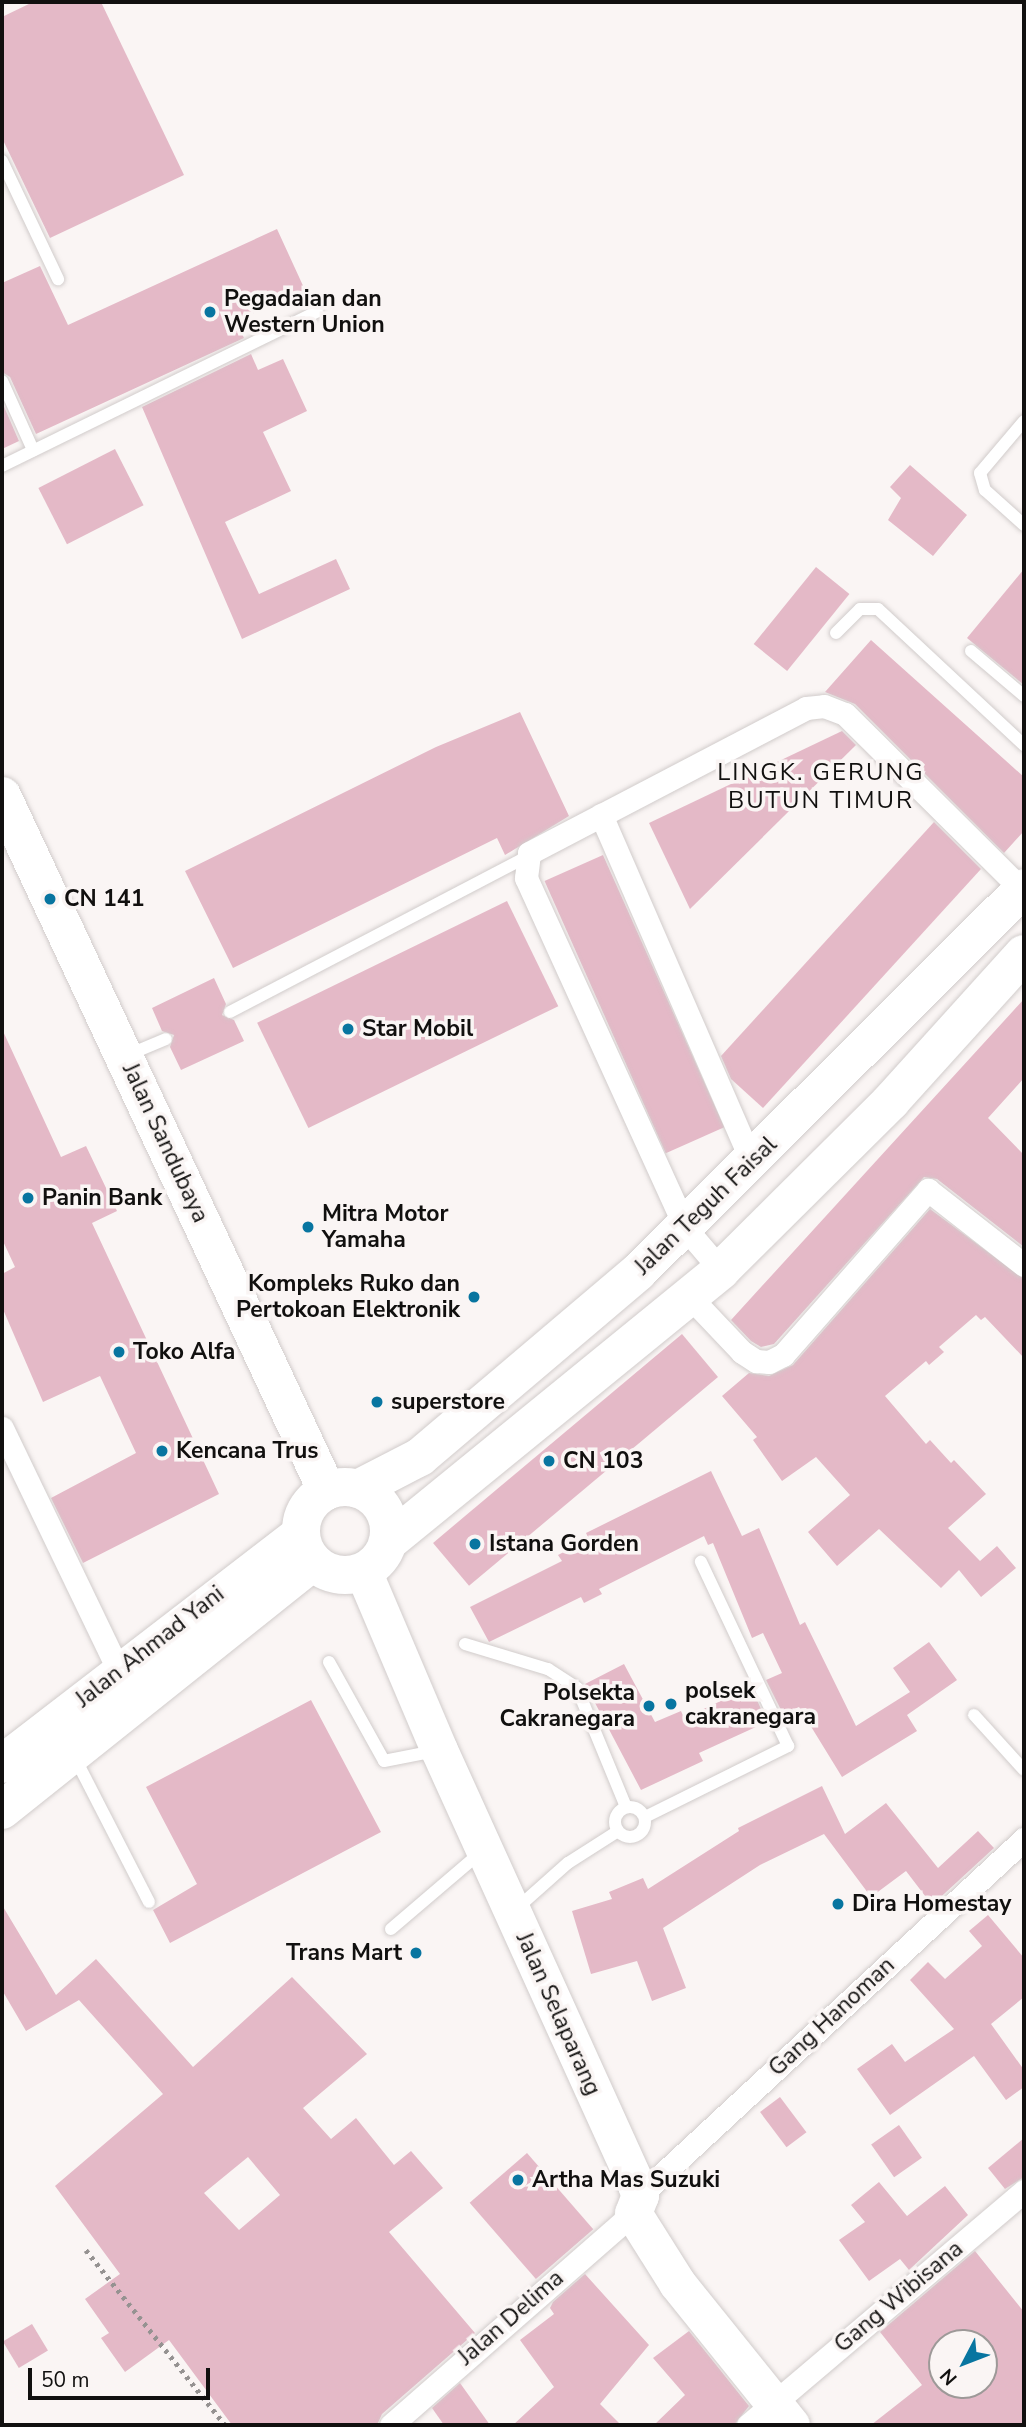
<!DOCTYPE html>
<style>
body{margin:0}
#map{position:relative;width:1026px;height:2427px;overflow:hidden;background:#faf5f4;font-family:"Nunito Sans",sans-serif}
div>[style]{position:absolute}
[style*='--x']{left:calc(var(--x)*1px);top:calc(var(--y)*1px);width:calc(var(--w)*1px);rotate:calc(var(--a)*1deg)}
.building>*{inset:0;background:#e4b9c7;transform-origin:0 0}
.path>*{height:4.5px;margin-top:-2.25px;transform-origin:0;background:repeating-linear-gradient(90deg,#959291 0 3.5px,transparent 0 8.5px)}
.roads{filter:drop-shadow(0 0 2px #d1cccb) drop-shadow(0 0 2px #d1cccb)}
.lane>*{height:12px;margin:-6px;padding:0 6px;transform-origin:6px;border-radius:6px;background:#fff}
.lane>.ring{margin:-6px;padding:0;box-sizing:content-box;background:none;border:12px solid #fff;border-radius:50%}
.street>*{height:23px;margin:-11.5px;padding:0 11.5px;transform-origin:11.5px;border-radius:11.5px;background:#fff}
.primary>*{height:37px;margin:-18.5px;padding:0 18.5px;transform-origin:18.5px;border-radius:18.5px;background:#fff}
.highway>*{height:38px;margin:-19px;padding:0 19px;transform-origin:19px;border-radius:19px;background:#fff}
.highway>.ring{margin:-19px;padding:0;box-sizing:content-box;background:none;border:38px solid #fff;border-radius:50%}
.dots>*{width:19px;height:19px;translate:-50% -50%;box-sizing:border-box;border:4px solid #faf5f4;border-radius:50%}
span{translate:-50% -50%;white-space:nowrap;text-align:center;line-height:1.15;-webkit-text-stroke:7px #faf5f4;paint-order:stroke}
.poi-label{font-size:23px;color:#11100f;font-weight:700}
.left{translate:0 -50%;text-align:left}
.right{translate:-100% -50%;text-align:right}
.street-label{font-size:23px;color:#11100f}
.neighbourhood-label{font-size:24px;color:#11100f;letter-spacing:2px}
.frame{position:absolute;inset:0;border:4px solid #11100f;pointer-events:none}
.north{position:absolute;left:928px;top:2329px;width:70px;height:70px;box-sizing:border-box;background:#faf5f4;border:2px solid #9d9998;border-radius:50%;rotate:228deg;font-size:19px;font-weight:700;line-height:28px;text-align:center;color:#11100f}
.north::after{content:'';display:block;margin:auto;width:24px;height:32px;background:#0875a0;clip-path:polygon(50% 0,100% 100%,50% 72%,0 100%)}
.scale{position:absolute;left:28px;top:2368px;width:182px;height:32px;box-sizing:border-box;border:4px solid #11100f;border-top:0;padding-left:9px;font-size:21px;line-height:24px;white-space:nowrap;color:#11100f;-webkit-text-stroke:5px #faf5f4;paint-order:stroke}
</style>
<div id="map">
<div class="building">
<div style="clip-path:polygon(33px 2px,101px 2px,184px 175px,50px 238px,2px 138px,2px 17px)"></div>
<div style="clip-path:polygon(277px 229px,305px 290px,236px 321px,244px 338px,36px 434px,10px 377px,2px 372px,2px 283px,40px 266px,68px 325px)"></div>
<div style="clip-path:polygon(251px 354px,258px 370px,283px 359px,307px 411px,263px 432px,291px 491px,225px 522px,259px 594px,336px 559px,350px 589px,242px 639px,142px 407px)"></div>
<div style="clip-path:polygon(2px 402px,19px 441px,2px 449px)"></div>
<div style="left:115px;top:449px;width:63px;height:86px;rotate:63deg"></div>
<div style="clip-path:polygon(910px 465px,967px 515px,933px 556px,888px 520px,901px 498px,890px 487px)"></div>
<div style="left:816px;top:567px;width:43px;height:99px;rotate:39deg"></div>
<div style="clip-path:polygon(1024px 569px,1024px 685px,967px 638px)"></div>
<div style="clip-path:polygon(871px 640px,1024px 777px,1024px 831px,1004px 853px,855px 704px,825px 692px)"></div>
<div style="clip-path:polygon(520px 712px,569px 816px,505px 855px,497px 838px,233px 968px,185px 871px,436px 747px)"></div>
<div style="clip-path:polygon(842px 731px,856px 745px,690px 909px,649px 823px)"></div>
<div style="clip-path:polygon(934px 822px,981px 869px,763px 1108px,731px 1079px,721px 1056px)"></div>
<div style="left:603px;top:855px;width:298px;height:64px;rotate:66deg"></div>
<div style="left:507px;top:901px;width:117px;height:278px;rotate:64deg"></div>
<div style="clip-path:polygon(214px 978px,226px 1004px,222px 1015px,234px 1020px,244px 1041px,181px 1070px,170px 1047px,174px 1035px,162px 1031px,152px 1008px)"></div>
<div style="clip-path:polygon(1024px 999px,1024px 1078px,988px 1118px,1024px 1155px,1024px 1247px,937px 1179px,924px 1177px,774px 1344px,761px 1347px,751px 1341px,731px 1320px)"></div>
<div style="clip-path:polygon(2px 1029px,61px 1157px,86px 1146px,117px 1211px,92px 1223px,219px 1494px,83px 1563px,51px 1498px,136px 1453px,100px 1376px,43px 1402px,2px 1307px,2px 1274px,15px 1267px,2px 1239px)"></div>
<div style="clip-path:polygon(930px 1209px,1024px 1279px,1024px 1358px,985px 1317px,981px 1320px,976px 1315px,939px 1347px,944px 1352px,929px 1365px,926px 1361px,885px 1396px,926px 1444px,930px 1440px,951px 1463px,954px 1460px,986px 1494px,948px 1528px,980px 1561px,997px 1546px,1016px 1568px,981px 1597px,959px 1570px,941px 1588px,879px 1529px,837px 1566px,808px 1532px,850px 1495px,816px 1457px,782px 1481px,753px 1440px,757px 1437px,722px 1396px,749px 1373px,769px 1376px,793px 1365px)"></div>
<div style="left:682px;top:1334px;width:56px;height:325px;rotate:50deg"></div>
<div style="clip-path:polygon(711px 1471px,742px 1536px,759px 1528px,800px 1625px,805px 1622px,856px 1726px,910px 1692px,893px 1668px,929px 1642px,957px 1680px,907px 1715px,917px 1731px,842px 1777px,799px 1707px,783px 1714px,766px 1680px,782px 1673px,763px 1633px,752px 1638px,713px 1543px,708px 1545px,704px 1536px,599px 1589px,602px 1594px,584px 1603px,581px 1597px,489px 1642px,470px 1607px,562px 1561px,558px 1555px,589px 1539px,586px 1533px)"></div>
<div style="clip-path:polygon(624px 1664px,655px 1722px,681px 1711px,684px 1718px,751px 1687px,767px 1722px,699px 1753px,703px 1761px,641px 1790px,585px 1684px)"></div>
<div style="clip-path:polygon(311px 1700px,381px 1832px,170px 1943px,153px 1910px,197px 1884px,146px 1787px)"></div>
<div style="clip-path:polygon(822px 1786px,845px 1834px,886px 1803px,938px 1868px,978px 1831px,994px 1848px,932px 1905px,906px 1871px,871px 1897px,824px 1834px,760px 1865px,663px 1928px,686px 1988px,652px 2001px,637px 1961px,591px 1974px,572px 1911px,612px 1899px,609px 1892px,643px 1878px,648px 1889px,739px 1831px,738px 1828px)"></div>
<div style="clip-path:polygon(evenodd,2px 1905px,56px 1995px,96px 1959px,193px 2067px,292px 1977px,367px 2054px,303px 2108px,331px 2139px,356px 2118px,394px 2165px,411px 2151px,443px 2188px,389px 2232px,475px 2333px,382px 2414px,377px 2425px,232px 2425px,169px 2340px,125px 2372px,101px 2338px,109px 2333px,85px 2299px,120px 2274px,55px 2186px,163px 2094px,79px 2000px,26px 2031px,2px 1990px,2px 1905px,248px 2157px,280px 2195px,239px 2230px,204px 2193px,248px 2157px)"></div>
<div style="clip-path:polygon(988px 1915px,1024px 1958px,1024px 1997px,991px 2024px,1024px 2070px,1024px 2087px,1006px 2100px,974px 2056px,890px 2115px,857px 2069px,892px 2044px,905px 2062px,954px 2029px,910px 1980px,928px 1962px,945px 1979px,982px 1946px,969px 1931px)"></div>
<div style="left:780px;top:2097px;width:44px;height:25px;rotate:53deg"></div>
<div style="left:899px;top:2125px;width:40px;height:34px;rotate:55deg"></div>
<div style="clip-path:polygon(1024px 2138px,1024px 2177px,1005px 2189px,988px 2168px)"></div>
<div style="left:527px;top:2153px;width:101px;height:76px;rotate:49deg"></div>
<div style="clip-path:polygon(879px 2182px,907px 2216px,945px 2186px,968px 2215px,909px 2270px,900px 2259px,869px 2281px,839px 2240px,865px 2222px,851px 2205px)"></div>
<div style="clip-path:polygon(evenodd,975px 2251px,1024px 2312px,1024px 2425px,871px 2425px,922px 2385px,880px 2332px,975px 2251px,942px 2343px,984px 2343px,984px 2385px,942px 2385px,942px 2343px)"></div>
<div style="clip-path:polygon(585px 2274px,649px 2345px,600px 2404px,621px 2425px,513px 2425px,554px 2387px,520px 2340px,554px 2314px,550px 2308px,553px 2302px)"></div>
<div style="left:32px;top:2324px;width:31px;height:34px;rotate:59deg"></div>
<div style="clip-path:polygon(689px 2331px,749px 2406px,734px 2425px,654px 2425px,685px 2395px,653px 2358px)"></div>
<div style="clip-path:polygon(460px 2383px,490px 2425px,444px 2425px,432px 2408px)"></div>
</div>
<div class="path">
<div style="--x:86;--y:2250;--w:223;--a:51.5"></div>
</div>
<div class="roads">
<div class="lane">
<div style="--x:2;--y:161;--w:131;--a:64.6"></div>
<div style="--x:2;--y:381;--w:76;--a:65.8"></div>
<div style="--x:1024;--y:421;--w:68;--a:130.2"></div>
<div style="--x:980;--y:473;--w:18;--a:74"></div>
<div style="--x:985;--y:490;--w:52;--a:41.9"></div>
<div style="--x:2;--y:466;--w:351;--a:-26.1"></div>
<div style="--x:836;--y:633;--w:34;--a:-45"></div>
<div style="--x:860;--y:609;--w:18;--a:0"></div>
<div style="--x:878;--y:609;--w:200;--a:43"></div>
<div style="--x:971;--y:651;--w:70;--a:40.3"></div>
<div style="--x:230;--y:1012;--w:335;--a:-27.6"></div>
<div style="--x:128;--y:1055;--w:41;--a:-22.8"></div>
<div style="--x:465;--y:1644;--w:87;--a:16.8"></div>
<div style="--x:548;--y:1669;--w:35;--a:33"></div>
<div style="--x:577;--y:1688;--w:129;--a:67.6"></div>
<div style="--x:329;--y:1662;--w:113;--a:60.9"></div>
<div style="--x:384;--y:1761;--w:52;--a:-11.1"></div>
<div style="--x:974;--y:1715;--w:74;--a:47.7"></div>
<div style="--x:74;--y:1756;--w:164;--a:62.8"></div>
<div class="ring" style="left:615px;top:1807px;width:18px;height:18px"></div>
<div style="--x:645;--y:1817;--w:160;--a:-26.4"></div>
<div style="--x:788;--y:1746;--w:204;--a:-115.3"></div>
<div style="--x:515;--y:1910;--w:71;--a:-41.6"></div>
<div style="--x:568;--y:1863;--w:59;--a:-32.6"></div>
<div style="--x:391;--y:1929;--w:118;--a:-40.5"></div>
</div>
<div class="street">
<div style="--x:601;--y:815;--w:378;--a:66.5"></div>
<div style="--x:721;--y:1270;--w:54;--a:-130.5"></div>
<div style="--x:686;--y:1229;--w:386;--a:-114.5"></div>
<div style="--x:526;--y:878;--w:25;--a:-83"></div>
<div style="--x:529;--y:853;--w:313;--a:-27.6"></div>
<div style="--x:806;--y:708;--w:18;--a:-6"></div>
<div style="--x:824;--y:706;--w:22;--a:21"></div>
<div style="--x:845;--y:714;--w:250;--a:44.8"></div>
<div style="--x:689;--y:1296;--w:77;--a:46.6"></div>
<div style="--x:742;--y:1352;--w:17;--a:33"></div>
<div style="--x:756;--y:1361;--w:13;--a:4"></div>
<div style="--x:769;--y:1362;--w:16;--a:-27"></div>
<div style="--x:783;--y:1355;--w:220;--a:-48.7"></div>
<div style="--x:928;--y:1190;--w:122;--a:38"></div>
<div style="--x:2;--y:1428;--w:270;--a:64.3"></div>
<div style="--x:640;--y:2195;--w:524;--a:-42.83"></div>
<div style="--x:391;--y:2425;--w:322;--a:-41.2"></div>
<div style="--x:748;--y:2425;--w:362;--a:-40.3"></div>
</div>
<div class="primary">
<div style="--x:363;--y:1571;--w:194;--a:67"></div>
<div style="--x:439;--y:1750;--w:478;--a:65.6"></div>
<div style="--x:636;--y:2185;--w:11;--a:68"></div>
<div style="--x:640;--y:2195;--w:19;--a:111"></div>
<div style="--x:633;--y:2213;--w:83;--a:57.8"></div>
<div style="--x:677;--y:2283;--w:182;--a:51.2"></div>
</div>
<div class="highway">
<div style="--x:2;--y:796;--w:767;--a:64.94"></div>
<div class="ring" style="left:301px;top:1487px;width:50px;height:50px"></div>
<div style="--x:358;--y:1489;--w:70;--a:-27.3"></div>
<div style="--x:420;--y:1457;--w:286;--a:-40.3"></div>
<div style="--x:638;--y:1272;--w:544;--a:-44.85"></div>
<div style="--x:388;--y:1542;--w:430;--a:-39.2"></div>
<div style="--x:721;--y:1270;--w:240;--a:-44.8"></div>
<div style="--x:891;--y:1101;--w:198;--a:-47.9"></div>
<div style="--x:2;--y:1764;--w:377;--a:-37.6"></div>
<div style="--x:2;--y:1810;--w:398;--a:-38.6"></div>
</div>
</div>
<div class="dots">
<div style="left:210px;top:312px;background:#0875a0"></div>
<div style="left:50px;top:899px;background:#0875a0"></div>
<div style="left:348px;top:1029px;background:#0875a0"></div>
<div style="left:28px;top:1198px;background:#0875a0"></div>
<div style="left:308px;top:1227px;background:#0875a0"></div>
<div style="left:474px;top:1297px;background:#0875a0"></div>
<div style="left:119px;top:1352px;background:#0875a0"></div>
<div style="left:377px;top:1402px;background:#0875a0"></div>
<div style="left:162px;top:1451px;background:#0875a0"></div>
<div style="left:549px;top:1461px;background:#0875a0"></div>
<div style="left:475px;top:1544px;background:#0875a0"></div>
<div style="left:671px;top:1704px;background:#0875a0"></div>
<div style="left:649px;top:1706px;background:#0875a0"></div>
<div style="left:838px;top:1904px;background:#0875a0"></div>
<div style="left:416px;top:1953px;background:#0875a0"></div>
<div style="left:518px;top:2180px;background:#0875a0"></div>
</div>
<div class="poi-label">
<span class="left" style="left:224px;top:312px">Pegadaian dan<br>Western Union</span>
<span class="left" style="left:64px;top:899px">CN 141</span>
<span class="left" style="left:362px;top:1029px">Star Mobil</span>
<span class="left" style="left:42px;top:1198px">Panin Bank</span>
<span class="left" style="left:322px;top:1227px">Mitra Motor<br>Yamaha</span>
<span class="right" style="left:460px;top:1297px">Kompleks Ruko dan<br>Pertokoan Elektronik</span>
<span class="left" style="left:133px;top:1352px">Toko Alfa</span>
<span class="left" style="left:391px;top:1402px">superstore</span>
<span class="left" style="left:176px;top:1451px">Kencana Trus</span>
<span class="left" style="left:563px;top:1461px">CN 103</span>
<span class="left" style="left:489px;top:1544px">Istana Gorden</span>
<span class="left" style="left:685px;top:1704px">polsek<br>cakranegara</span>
<span class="right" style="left:635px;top:1706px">Polsekta<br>Cakranegara</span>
<span class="left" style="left:852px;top:1904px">Dira Homestay</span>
<span class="right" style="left:402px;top:1953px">Trans Mart</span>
<span class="left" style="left:532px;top:2180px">Artha Mas Suzuki</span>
</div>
<div class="street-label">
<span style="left:165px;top:1143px;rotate:65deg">Jalan Sandubaya</span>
<span style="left:706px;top:1206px;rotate:-44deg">Jalan Teguh Faisal</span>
<span style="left:150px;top:1647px;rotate:-38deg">Jalan Ahmad Yani</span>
<span style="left:558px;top:2014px;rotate:66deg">Jalan Selaparang</span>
<span style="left:832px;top:2017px;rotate:-43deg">Gang Hanoman</span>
<span style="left:899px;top:2297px;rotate:-40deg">Gang Wibisana</span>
<span style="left:511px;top:2318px;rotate:-41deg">Jalan Delima</span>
</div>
<div class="neighbourhood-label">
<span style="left:821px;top:787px">LINGK. GERUNG<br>BUTUN TIMUR</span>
</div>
<div class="frame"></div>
<div class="north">N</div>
<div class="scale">50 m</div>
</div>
